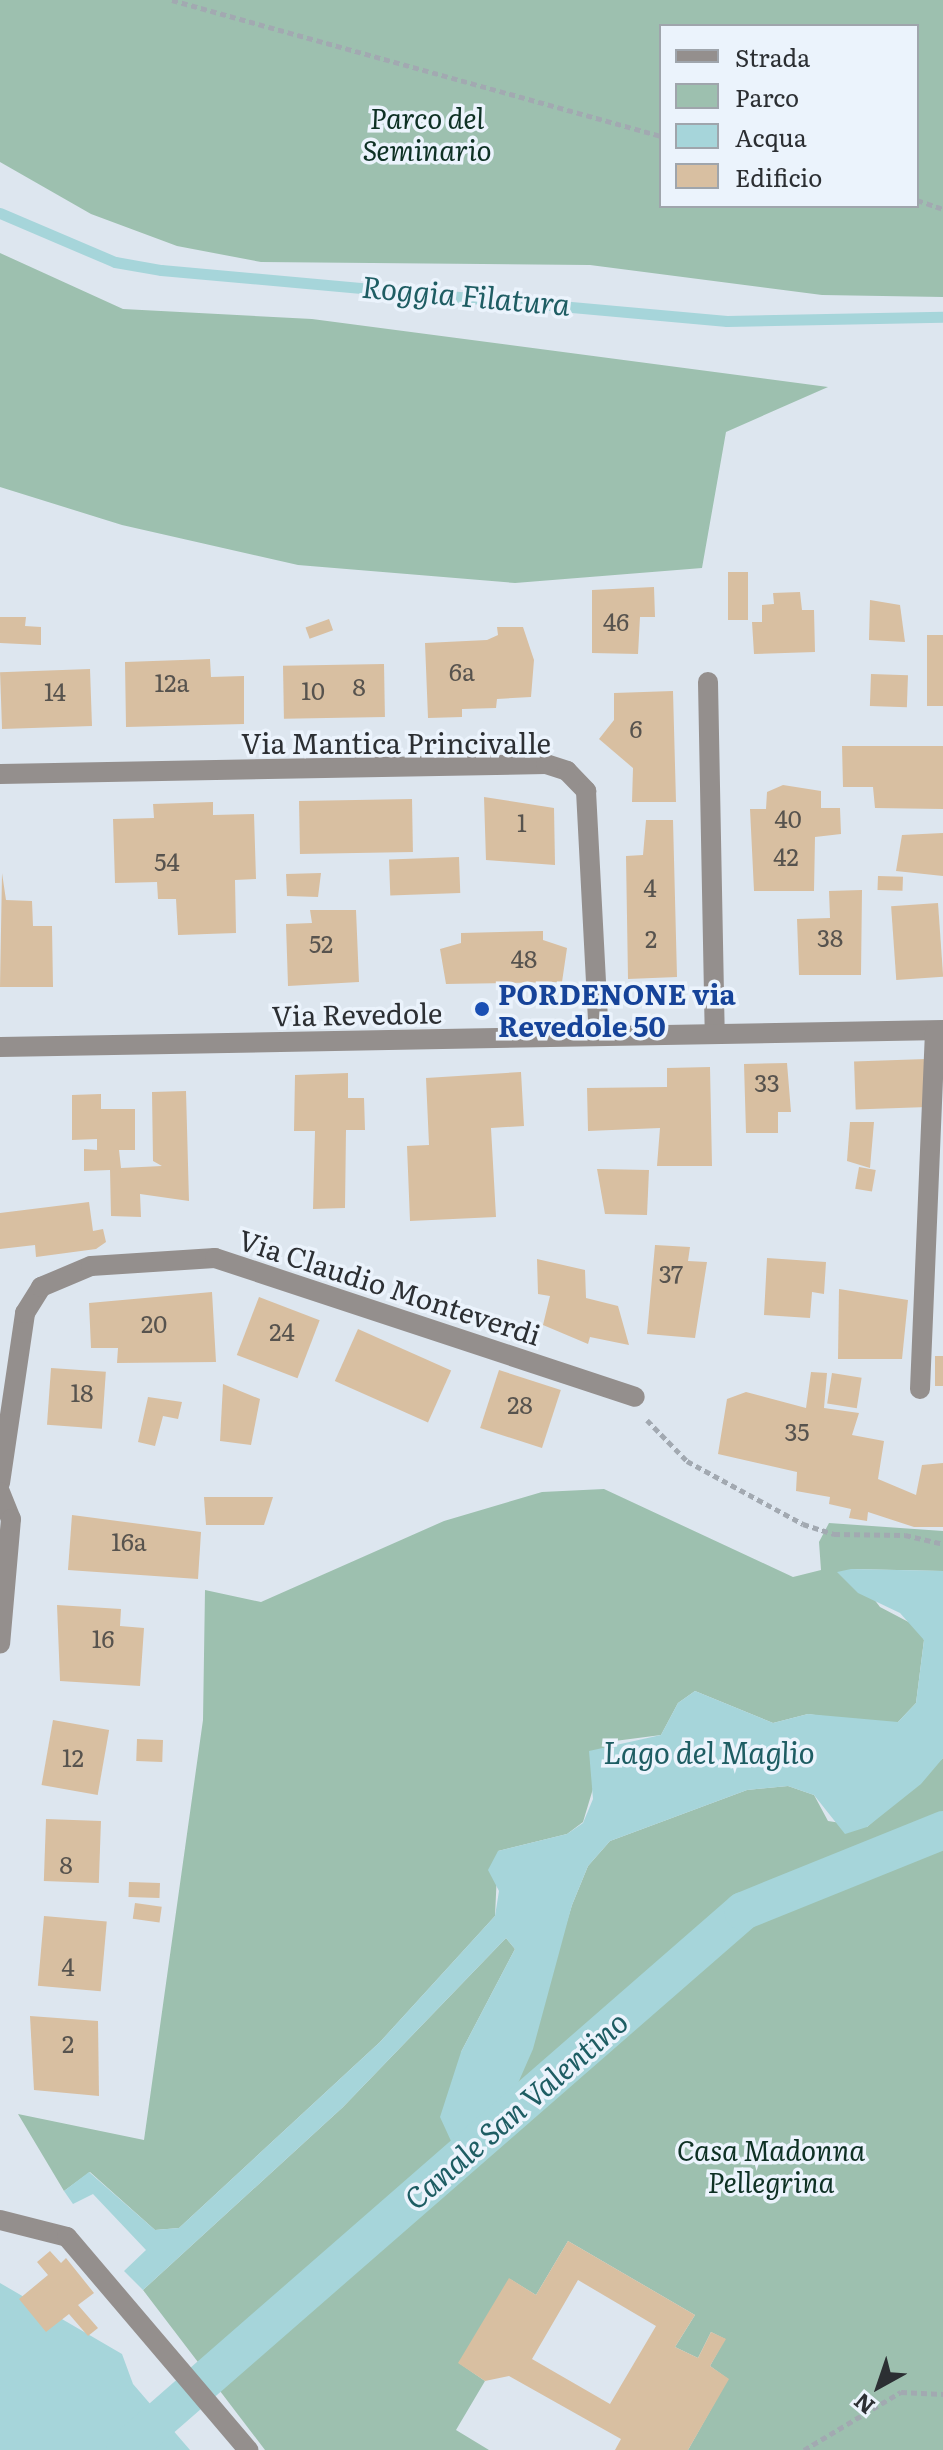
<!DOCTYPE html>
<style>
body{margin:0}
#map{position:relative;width:943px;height:2450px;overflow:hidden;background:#dde6ef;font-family:Literata,serif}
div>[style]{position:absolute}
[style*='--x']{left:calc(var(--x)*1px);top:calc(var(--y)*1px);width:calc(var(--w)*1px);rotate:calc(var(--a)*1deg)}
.green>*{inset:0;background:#9dc0af}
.water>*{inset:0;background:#a6d5da}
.stream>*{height:11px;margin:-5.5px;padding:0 5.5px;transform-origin:5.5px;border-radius:5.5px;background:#a6d5da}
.canal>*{height:38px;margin:-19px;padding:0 19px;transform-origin:19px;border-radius:19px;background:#a6d5da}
.building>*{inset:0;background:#d8bfa1;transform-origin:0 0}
.path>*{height:5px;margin-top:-2.5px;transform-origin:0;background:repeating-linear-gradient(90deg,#a2a9b1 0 6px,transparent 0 10px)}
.minor>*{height:20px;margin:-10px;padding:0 10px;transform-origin:10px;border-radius:10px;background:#948f8d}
.dots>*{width:22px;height:22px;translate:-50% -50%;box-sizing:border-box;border:4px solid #ebf3fc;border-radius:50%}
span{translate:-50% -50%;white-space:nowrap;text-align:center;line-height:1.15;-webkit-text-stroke:7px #ebf3fc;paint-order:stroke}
.number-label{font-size:24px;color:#57534e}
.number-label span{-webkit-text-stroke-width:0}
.park-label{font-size:28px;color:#0e3124;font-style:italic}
.street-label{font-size:28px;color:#2c2f33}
.transit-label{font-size:28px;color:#164399;font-weight:700}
.left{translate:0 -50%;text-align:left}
.water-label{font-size:30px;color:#1e5d63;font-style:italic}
.legend{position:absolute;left:659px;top:24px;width:260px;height:184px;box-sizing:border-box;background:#ebf3fc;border:2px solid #9fa5ac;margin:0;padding:10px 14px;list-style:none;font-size:24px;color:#2c2f33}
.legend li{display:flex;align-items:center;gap:16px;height:40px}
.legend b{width:40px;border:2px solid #9fa5ac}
.north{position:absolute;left:839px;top:2346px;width:80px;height:80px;-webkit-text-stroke:6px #ebf3fc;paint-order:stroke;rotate:220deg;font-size:22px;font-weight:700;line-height:32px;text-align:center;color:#2c2f33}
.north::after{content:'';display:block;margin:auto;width:28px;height:36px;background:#2c2f33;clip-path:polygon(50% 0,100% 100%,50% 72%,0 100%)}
</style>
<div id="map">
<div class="green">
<div style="clip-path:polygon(evenodd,0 0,943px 0,943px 297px,822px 295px,590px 265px,261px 262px,177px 246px,91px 214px,0 162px,0 0,661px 26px,917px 26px,917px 206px,661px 206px,661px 26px)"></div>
<div style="clip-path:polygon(0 253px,123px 309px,312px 319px,828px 387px,726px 432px,702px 568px,515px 583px,298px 565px,122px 525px,0 487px)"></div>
<div style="clip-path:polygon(604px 1489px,793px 1577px,821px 1570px,819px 1542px,829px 1523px,943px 1531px,943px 1571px,851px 1569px,880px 1607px,918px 1627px,924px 1640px,916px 1703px,898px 1722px,881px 1724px,808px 1714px,773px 1723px,695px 1691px,678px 1703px,661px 1735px,607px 1742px,583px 1822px,567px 1834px,498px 1851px,495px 1916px,380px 2042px,179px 2228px,155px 2230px,90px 2172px,64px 2191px,18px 2114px,144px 2140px,203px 1720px,205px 1590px,261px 1602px,444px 1521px,542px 1492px)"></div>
<div style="clip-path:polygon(943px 1758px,943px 2450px,688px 2450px,728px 2379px,710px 2366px,725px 2339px,711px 2332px,698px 2358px,675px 2347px,695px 2315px,568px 2241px,536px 2295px,510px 2279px,459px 2363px,485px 2381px,456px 2430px,489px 2450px,265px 2450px,143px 2290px,343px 2107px,506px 1938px,515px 1949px,461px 2052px,537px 2020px,572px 1905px,588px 1866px,610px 1841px,747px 1790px,788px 1786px,814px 1795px,828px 1821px,867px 1827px)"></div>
</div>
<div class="water">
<div style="clip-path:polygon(851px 1569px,943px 1571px,943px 1758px,921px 1784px,867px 1827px,845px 1834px,814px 1795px,788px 1786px,747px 1790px,610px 1841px,588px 1866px,572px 1905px,533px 2049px,508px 2106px,481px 2133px,451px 2141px,440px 2117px,461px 2052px,515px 1949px,506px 1938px,343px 2107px,143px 2290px,124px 2271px,146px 2250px,93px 2194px,73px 2204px,64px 2191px,89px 2172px,155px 2230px,179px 2228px,380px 2042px,495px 1916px,499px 1891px,488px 1870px,498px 1851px,567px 1834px,583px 1823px,593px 1799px,589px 1751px,661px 1735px,678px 1703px,695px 1691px,773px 1723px,808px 1714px,898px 1722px,916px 1703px,924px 1640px,900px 1613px,858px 1593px,837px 1572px)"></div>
<div style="clip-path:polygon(0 2283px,122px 2354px,133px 2384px,190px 2450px,0 2450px)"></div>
</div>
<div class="stream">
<div style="--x:0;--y:213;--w:125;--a:23.1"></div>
<div style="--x:115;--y:262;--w:47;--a:9.9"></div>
<div style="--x:161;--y:270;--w:568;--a:5.15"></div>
<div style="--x:727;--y:321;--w:216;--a:-1.1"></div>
</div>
<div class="canal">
<div style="--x:125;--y:2450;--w:820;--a:-41.09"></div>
<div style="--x:743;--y:1911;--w:216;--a:-22"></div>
</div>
<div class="building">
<div style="left:748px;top:572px;width:48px;height:20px;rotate:90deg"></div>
<div style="clip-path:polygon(654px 587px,655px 617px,640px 617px,638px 654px,592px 653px,592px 590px)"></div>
<div style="clip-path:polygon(800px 592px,802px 610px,814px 610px,815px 652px,754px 654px,752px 622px,762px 622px,762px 605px,774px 604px,773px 593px)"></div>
<div style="clip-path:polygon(870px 600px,900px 605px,905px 642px,869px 640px)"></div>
<div style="clip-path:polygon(0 617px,26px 617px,25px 626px,41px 627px,41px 645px,0 643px)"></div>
<div style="left:329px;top:619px;width:12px;height:25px;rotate:70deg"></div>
<div style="clip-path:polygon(497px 627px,523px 627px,534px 660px,531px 697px,497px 699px,496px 708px,462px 709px,462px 717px,428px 718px,425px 643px,487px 640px,498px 635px)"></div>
<div style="left:927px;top:635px;width:16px;height:71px"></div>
<div style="clip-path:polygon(210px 659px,211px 677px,244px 676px,244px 724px,126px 727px,125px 662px)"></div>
<div style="left:384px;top:664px;width:53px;height:101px;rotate:89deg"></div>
<div style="left:90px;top:669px;width:57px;height:90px;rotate:88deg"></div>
<div style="left:871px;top:674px;width:37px;height:32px;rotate:2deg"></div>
<div style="clip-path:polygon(673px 691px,676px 802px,632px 802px,633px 768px,599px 739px,614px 720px,614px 693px)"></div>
<div style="clip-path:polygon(842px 746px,943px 746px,943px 809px,875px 808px,873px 787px,843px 787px)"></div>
<div style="clip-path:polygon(783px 785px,821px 791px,821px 808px,840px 808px,841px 834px,815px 837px,814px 891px,754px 891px,750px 809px,766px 809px,767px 792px)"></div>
<div style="clip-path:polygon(484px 797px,554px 808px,555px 865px,486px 860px)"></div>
<div style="left:412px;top:799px;width:53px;height:113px;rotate:89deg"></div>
<div style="clip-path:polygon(213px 802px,213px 815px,254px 814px,256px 879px,235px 880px,236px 933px,178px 935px,176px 899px,158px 899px,157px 882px,115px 883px,113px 819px,154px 818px,153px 804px)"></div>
<div style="clip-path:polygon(646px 820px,673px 820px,677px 977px,628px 979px,626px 856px,643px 855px)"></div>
<div style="clip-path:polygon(943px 833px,943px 876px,896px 871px,902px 835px)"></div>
<div style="left:459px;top:857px;width:36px;height:70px;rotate:88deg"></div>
<div style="clip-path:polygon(2px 873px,6px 900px,32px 901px,33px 926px,52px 926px,53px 987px,0 987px)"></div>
<div style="clip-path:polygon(321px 873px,318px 897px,287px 896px,286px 874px)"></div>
<div style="left:878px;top:876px;width:25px;height:14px;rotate:2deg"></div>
<div style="clip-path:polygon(862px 890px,861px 975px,799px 975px,797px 919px,830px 918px,829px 891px)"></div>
<div style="left:938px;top:903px;width:74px;height:47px;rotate:86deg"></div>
<div style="clip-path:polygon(310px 910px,356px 910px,359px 982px,288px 986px,286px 924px,312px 923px)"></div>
<div style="clip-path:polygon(543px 931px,543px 940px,567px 948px,562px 982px,446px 984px,440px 949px,461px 943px,461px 933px)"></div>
<div style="left:926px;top:1059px;width:48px;height:72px;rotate:88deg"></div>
<div style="clip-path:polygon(787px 1063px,791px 1112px,778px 1112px,778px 1133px,746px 1133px,744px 1064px)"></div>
<div style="clip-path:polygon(710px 1067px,712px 1166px,657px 1166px,660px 1128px,588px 1131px,587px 1088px,667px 1087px,667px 1068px)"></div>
<div style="clip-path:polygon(521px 1072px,524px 1126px,491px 1128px,496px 1217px,410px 1221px,407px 1146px,429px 1145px,426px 1078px)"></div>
<div style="clip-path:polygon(348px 1073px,348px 1098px,364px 1098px,365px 1130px,346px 1130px,345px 1208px,313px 1209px,315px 1131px,294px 1131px,295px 1075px)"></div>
<div style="clip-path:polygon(186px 1091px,189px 1201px,140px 1194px,141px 1217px,111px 1216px,110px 1170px,84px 1171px,84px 1149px,97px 1150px,97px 1139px,72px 1140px,72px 1095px,101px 1094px,101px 1109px,135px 1109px,135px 1150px,119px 1150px,121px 1168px,162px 1166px,153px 1161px,152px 1092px)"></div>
<div style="clip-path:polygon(850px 1122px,874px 1122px,870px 1168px,847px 1161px)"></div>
<div style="left:859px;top:1167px;width:17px;height:22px;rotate:10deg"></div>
<div style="clip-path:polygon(597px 1169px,649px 1170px,647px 1215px,605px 1214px)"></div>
<div style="clip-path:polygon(89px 1202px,93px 1231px,103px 1229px,106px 1242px,96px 1249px,36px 1257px,35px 1245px,0 1249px,0 1213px)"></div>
<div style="clip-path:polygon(655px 1245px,690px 1247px,688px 1261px,707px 1262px,695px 1338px,647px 1334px)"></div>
<div style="clip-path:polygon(767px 1258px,826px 1262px,824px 1294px,812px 1292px,810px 1318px,764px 1315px)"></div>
<div style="clip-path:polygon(537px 1259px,585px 1270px,586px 1298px,618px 1306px,629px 1345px,590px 1337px,588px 1344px,543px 1325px,550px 1296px,538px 1294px)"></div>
<div style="clip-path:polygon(839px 1289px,908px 1300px,902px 1359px,838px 1359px)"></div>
<div style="clip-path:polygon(212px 1292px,216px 1362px,117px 1363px,118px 1348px,91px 1348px,89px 1303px)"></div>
<div style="left:259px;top:1297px;width:65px;height:62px;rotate:21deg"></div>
<div style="left:358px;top:1329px;width:102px;height:57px;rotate:24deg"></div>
<div style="left:935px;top:1356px;width:8px;height:30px"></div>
<div style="left:51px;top:1368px;width:55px;height:57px;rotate:4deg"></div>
<div style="left:499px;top:1370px;width:65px;height:61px;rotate:18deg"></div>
<div style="clip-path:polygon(811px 1372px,827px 1373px,824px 1408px,859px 1413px,852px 1435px,884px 1441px,878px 1479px,916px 1495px,922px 1465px,943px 1463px,943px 1527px,914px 1527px,868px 1512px,867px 1521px,849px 1518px,851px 1509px,829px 1504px,830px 1497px,796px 1491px,797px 1472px,718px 1454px,727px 1399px,746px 1392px,806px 1408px)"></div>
<div style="left:832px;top:1373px;width:30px;height:31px;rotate:9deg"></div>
<div style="clip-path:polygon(223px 1384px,260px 1399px,251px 1445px,220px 1441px)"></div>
<div style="clip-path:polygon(148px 1397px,182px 1402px,178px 1419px,163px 1416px,155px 1446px,138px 1442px)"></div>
<div style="clip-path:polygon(204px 1497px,273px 1497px,264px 1525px,206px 1525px)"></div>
<div style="clip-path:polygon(72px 1515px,201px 1532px,198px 1579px,68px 1570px)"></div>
<div style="clip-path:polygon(57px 1605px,121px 1609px,120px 1626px,144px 1628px,140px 1686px,60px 1681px)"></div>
<div style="left:53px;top:1720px;width:57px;height:66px;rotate:10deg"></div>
<div style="left:137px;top:1739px;width:26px;height:22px;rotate:2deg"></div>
<div style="left:46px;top:1819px;width:55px;height:62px;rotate:2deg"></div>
<div style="left:129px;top:1882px;width:31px;height:15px;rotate:2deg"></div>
<div style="left:135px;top:1903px;width:27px;height:16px;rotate:8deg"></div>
<div style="left:44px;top:1916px;width:63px;height:70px;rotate:5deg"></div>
<div style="clip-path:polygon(30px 2016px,98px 2021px,99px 2096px,34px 2090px)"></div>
<div style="clip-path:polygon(evenodd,568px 2241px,695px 2315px,675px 2347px,698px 2358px,711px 2332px,726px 2339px,710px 2366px,729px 2379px,688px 2450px,615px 2450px,621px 2439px,509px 2376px,485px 2381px,458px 2363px,509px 2278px,536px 2295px,568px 2241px,578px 2280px,656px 2326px,610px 2404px,532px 2359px,578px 2280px)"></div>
<div style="clip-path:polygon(50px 2251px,61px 2263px,66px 2258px,94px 2293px,78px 2305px,98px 2328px,88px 2336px,69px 2314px,46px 2332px,19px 2299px,48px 2275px,37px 2262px)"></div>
</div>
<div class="path">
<div style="--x:172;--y:0;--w:508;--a:15.54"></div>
<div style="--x:917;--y:200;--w:28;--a:19"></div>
<div style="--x:647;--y:1420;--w:57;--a:45.7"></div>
<div style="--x:687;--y:1461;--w:132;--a:28.5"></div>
<div style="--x:803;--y:1524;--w:33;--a:18"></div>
<div style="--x:834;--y:1534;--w:71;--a:0.8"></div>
<div style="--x:905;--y:1535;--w:39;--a:13"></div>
<div style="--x:804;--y:2450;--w:113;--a:-30.9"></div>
<div style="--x:901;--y:2392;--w:42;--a:2.7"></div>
</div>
<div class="minor">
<div style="--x:708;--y:682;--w:352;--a:88.9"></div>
<div style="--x:0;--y:774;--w:546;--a:-1.05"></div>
<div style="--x:546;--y:764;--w:22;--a:18"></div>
<div style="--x:567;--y:771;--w:28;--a:46"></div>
<div style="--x:586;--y:791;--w:245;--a:87"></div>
<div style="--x:0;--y:1047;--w:943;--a:-1.03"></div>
<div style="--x:920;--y:1389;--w:358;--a:-87.6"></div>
<div style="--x:0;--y:1483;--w:172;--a:-81.6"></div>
<div style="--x:25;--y:1313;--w:31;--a:-58"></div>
<div style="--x:41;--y:1287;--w:54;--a:-22.8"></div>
<div style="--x:91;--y:1266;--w:124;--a:-3.7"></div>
<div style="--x:215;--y:1258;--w:442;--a:18.3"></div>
<div style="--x:0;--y:1492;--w:29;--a:68"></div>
<div style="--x:11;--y:1519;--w:125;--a:95"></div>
<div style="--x:0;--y:2220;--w:69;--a:14.2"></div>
<div style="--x:67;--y:2237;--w:280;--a:49.6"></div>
</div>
<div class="dots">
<div style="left:482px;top:1009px;background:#1a4fb4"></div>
</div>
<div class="number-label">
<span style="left:616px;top:621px">46</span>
<span style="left:462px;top:671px">6a</span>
<span style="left:172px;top:682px">12a</span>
<span style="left:359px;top:686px">8</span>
<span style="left:313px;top:690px">10</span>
<span style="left:55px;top:691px">14</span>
<span style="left:636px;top:728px">6</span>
<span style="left:788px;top:818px">40</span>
<span style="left:522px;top:822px">1</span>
<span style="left:786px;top:856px">42</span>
<span style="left:167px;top:861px">54</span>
<span style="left:650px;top:887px">4</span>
<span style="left:830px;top:937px">38</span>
<span style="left:651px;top:938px">2</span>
<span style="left:321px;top:943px">52</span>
<span style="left:524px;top:958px">48</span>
<span style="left:767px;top:1082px">33</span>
<span style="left:671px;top:1273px">37</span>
<span style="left:154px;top:1323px">20</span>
<span style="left:282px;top:1331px">24</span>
<span style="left:82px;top:1392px">18</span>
<span style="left:520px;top:1404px">28</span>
<span style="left:797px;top:1431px">35</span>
<span style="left:129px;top:1541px">16a</span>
<span style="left:103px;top:1638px">16</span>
<span style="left:73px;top:1757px">12</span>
<span style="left:66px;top:1864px">8</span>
<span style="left:68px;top:1966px">4</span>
<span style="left:68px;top:2043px">2</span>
</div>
<div class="park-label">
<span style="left:427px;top:133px">Parco del<br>Seminario</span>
<span style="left:771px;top:2165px">Casa Madonna<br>Pellegrina</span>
</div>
<div class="street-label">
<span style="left:396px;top:742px">Via Mantica Princivalle</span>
<span style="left:357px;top:1013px;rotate:-1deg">Via Revedole</span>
<span style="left:390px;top:1286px;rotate:18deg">Via Claudio Monteverdi</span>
</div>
<div class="transit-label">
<span class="left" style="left:498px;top:1009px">PORDENONE via<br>Revedole 50</span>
</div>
<div class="water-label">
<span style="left:466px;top:294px;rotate:5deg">Roggia Filatura</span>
<span style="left:709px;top:1751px">Lago del Maglio</span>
<span style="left:515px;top:2109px;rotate:-41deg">Canale San Valentino</span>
</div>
<ul class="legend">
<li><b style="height:10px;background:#948f8d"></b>Strada</li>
<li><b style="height:22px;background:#9dc0af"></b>Parco</li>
<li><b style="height:22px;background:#a6d5da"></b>Acqua</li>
<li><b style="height:22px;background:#d8bfa1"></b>Edificio</li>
</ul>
<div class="north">N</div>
</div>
